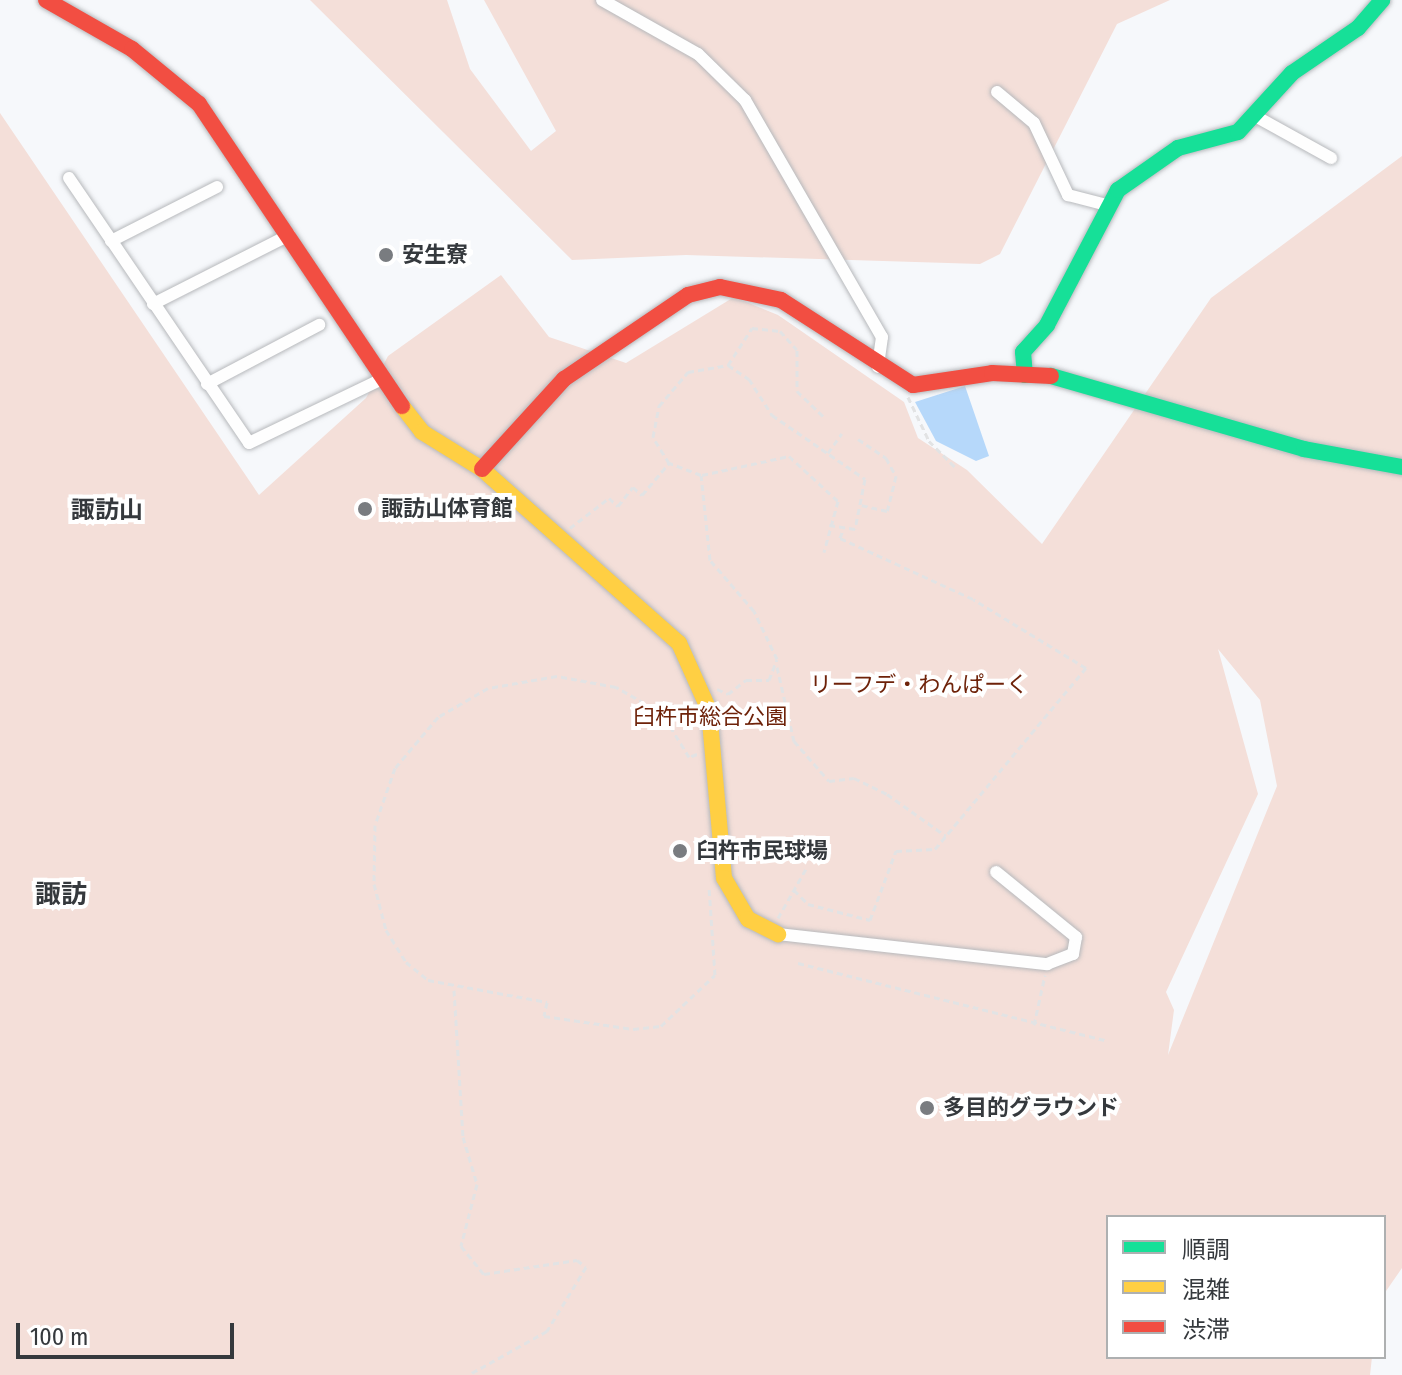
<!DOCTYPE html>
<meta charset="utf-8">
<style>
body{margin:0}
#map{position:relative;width:1402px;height:1375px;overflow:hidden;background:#f6f8fb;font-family:"Fira Sans Condensed","Noto Sans JP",sans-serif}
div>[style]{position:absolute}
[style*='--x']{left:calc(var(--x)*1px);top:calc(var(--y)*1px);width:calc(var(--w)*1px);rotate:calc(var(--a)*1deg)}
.green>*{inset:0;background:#f4dfd9}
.water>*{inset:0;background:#b6d8fa}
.path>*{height:3px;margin-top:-1.5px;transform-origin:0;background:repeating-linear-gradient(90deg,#e2e3e4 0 6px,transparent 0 10px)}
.roads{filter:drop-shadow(0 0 2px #b7b9bc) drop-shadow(0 0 2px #b7b9bc)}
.street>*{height:12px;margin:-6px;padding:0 6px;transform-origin:6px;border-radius:6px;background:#fefefe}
.fast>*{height:16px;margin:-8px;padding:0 8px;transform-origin:8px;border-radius:8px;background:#16e098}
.slow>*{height:16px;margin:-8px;padding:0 8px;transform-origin:8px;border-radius:8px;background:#ffcf43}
.jam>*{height:16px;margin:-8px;padding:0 8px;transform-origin:8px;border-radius:8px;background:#f24e42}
.dots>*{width:22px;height:22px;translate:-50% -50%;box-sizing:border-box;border:4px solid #fff;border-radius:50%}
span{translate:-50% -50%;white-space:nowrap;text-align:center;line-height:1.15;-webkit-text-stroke:8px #fff;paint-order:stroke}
.poi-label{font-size:22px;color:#35393d;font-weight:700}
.left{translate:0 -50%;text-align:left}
.park-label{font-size:22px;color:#6e2209}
.neighbourhood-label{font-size:24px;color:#35393d;font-weight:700}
.quarter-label{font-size:26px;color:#35393d;font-weight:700}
.legend{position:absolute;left:1106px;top:1215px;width:280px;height:144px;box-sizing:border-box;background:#fff;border:2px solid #aeb0b1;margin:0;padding:10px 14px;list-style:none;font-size:24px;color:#35393d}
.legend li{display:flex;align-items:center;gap:16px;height:40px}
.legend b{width:40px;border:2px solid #aeb0b1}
.scale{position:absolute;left:16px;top:1323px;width:218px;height:36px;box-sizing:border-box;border:4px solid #35393d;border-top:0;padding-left:10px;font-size:24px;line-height:28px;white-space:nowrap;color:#35393d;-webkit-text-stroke:6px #fff;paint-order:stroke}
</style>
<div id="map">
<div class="green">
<div style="clip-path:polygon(310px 0,447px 0,470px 69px,531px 151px,556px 131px,484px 0,1170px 0,1117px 24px,1000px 254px,980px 264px,686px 255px,572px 260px)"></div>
<div style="clip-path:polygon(evenodd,0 113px,259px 495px,366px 398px,388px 356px,501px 275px,549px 337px,626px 363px,734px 297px,778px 315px,904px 402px,918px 438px,967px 470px,1042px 544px,1211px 298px,1402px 156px,1402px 1268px,1384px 1294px,1384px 1217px,1108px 1217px,1108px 1357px,1372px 1357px,1370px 1375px,0 1375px,0 113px,1218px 649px,1260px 700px,1277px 786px,1168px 1055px,1174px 1010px,1166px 992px,1258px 794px,1218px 649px)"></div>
</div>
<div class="water">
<div style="clip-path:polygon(965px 386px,989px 456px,976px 461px,936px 441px,915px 402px)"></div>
</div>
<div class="path">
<div style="--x:728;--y:365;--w:44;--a:-57"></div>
<div style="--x:752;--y:328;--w:28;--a:6"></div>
<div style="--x:780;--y:331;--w:25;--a:48"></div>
<div style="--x:797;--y:350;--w:41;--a:90"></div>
<div style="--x:797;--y:391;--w:39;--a:44"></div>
<div style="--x:908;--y:397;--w:49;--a:64.5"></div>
<div style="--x:929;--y:441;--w:37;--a:45"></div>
<div style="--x:858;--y:439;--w:34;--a:34"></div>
<div style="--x:886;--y:458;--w:21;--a:61"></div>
<div style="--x:896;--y:476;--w:36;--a:104"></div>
<div style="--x:887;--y:511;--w:26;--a:-167"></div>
<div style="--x:828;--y:453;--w:24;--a:-55"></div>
<div style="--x:702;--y:475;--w:89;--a:-12.3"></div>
<div style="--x:789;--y:456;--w:67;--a:42.6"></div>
<div style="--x:838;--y:501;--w:53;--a:105.4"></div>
<div style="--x:570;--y:528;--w:49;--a:-37.6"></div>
<div style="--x:609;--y:498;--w:12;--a:42"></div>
<div style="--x:618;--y:506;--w:24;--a:-52"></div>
<div style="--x:633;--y:487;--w:12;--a:42"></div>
<div style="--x:642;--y:495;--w:42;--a:-49.8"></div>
<div style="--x:777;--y:667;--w:76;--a:77.1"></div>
<div style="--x:794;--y:741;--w:53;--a:48.8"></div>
<div style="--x:829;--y:781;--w:25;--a:-7"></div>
<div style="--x:854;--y:778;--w:37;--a:26"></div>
<div style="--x:887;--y:794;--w:72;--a:35.4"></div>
<div style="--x:717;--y:689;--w:12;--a:24"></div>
<div style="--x:728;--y:694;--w:23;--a:-38"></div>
<div style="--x:746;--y:680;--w:23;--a:0"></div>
<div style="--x:769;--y:680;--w:22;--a:-69"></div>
<div style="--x:777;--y:659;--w:53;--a:-115.6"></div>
<div style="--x:754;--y:611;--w:67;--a:-130.8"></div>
<div style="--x:710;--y:560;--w:85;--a:-96"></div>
<div style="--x:701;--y:475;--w:34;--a:-159"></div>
<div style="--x:669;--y:463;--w:31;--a:-122"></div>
<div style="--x:653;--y:437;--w:32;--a:-79"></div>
<div style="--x:659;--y:406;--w:45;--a:-49.5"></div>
<div style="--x:688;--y:372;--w:41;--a:-9.9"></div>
<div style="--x:728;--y:365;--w:25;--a:34"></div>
<div style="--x:749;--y:379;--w:43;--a:57.4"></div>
<div style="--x:772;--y:415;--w:113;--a:34.5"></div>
<div style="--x:865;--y:479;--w:51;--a:101.3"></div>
<div style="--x:855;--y:529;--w:26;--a:-171"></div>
<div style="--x:697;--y:754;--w:9;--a:159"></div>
<div style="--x:689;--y:757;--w:52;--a:-121.5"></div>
<div style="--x:662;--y:713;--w:53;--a:-150.5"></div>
<div style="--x:616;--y:687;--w:60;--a:-169.4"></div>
<div style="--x:557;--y:676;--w:70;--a:170.1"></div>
<div style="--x:488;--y:688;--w:58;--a:149.9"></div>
<div style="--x:438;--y:717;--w:67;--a:130.1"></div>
<div style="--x:395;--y:768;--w:60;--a:109.3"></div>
<div style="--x:375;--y:825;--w:59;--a:91"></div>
<div style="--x:374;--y:884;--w:48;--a:75.4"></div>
<div style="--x:386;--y:930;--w:38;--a:58"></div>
<div style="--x:406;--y:962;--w:28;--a:39"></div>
<div style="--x:428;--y:980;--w:121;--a:10.5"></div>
<div style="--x:547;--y:1002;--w:14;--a:102"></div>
<div style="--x:544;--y:1016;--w:90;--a:8.3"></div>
<div style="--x:633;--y:1029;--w:28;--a:-6"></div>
<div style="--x:661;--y:1026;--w:74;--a:-43.4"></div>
<div style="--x:715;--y:975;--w:87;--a:-93.9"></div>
<div style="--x:794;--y:890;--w:20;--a:45"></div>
<div style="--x:808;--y:904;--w:64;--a:14.5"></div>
<div style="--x:870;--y:920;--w:74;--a:-69.4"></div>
<div style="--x:896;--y:851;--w:39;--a:-3"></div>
<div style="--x:935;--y:849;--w:236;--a:-50.2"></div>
<div style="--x:1086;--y:668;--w:132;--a:-148.6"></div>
<div style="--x:973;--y:599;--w:146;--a:-155.4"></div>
<div style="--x:840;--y:538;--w:12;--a:-70"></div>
<div style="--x:778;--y:918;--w:59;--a:-60.4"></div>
<div style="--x:798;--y:963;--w:317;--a:14.1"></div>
<div style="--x:454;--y:990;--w:147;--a:86.5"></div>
<div style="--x:463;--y:1137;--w:49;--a:73.4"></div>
<div style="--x:477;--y:1184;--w:64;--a:104.5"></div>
<div style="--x:461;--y:1246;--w:36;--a:51"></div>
<div style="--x:484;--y:1274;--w:94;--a:-8.6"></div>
<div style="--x:577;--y:1260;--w:11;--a:38"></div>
<div style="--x:586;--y:1267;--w:75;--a:121.4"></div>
<div style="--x:547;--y:1331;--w:88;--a:150.8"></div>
<div style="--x:1034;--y:1025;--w:51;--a:-77.6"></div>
</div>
<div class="roads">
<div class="street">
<div style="--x:602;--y:0;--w:110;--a:29.4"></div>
<div style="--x:698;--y:54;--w:66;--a:44.4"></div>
<div style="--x:745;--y:100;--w:274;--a:60"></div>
<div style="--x:882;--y:337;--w:30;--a:98"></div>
<div style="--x:997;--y:92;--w:48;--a:40"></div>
<div style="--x:1034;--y:123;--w:80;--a:64.7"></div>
<div style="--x:1068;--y:195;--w:40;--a:14.4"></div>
<div style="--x:1255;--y:116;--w:87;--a:28.9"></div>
<div style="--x:69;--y:178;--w:320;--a:55.8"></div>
<div style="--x:249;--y:443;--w:145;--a:-25.7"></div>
<div style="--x:111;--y:241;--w:119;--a:-27"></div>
<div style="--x:153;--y:304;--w:153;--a:-26.9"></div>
<div style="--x:207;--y:384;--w:127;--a:-27.8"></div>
<div style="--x:778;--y:934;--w:271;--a:6.4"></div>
<div style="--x:1047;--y:964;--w:28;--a:-21"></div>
<div style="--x:1073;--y:954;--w:17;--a:-80"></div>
<div style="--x:1076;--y:937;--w:103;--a:-140.9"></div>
</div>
<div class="fast">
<div style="--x:1025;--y:375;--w:23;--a:-95"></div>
<div style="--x:1023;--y:352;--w:36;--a:-48"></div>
<div style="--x:1047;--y:325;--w:153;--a:-62.3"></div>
<div style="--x:1118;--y:190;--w:73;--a:-35"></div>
<div style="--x:1178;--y:148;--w:62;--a:-14.9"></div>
<div style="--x:1238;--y:132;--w:80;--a:-47.5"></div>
<div style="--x:1292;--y:73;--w:80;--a:-34.3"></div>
<div style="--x:1358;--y:28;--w:37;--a:-49"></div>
<div style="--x:1051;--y:376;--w:263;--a:16.1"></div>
<div style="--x:1304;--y:449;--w:100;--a:10.4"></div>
</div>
<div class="slow">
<div style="--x:402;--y:406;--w:33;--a:52"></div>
<div style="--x:422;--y:432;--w:70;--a:31.7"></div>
<div style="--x:482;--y:469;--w:263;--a:41.5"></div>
<div style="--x:679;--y:643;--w:73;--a:65.9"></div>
<div style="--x:709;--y:710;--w:169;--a:84.9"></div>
<div style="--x:724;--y:878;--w:48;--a:59.7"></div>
<div style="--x:748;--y:919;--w:34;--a:27"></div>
</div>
<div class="jam">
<div style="--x:46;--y:0;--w:99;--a:29.7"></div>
<div style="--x:132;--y:49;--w:87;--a:39.4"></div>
<div style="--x:199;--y:104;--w:364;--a:56.1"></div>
<div style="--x:482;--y:469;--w:122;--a:-47.7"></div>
<div style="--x:564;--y:379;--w:150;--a:-34.1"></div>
<div style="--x:688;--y:295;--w:33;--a:-14"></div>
<div style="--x:720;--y:287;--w:62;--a:12"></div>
<div style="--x:781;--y:300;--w:157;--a:32.8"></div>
<div style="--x:913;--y:385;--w:80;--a:-8.6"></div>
<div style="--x:992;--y:373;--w:59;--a:2.9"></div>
</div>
</div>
<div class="dots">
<div style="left:386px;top:255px;background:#797c80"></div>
<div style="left:365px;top:509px;background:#797c80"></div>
<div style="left:680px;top:851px;background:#797c80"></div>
<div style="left:927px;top:1108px;background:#797c80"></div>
</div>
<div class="poi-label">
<span class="left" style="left:402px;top:255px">安生寮</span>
<span class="left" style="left:381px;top:509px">諏訪山体育館</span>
<span class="left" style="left:696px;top:851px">臼杵市民球場</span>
<span class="left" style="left:943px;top:1108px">多目的グラウンド</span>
</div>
<div class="park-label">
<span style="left:919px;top:685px">リーフデ・わんぱーく</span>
<span style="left:710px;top:717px">臼杵市総合公園</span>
</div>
<div class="neighbourhood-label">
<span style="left:107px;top:511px">諏訪山</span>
</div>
<div class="quarter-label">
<span style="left:61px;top:895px">諏訪</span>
</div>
<ul class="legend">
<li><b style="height:10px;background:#16e098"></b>順調</li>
<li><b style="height:10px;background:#ffcf43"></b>混雑</li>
<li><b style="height:10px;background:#f24e42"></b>渋滞</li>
</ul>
<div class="scale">100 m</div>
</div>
